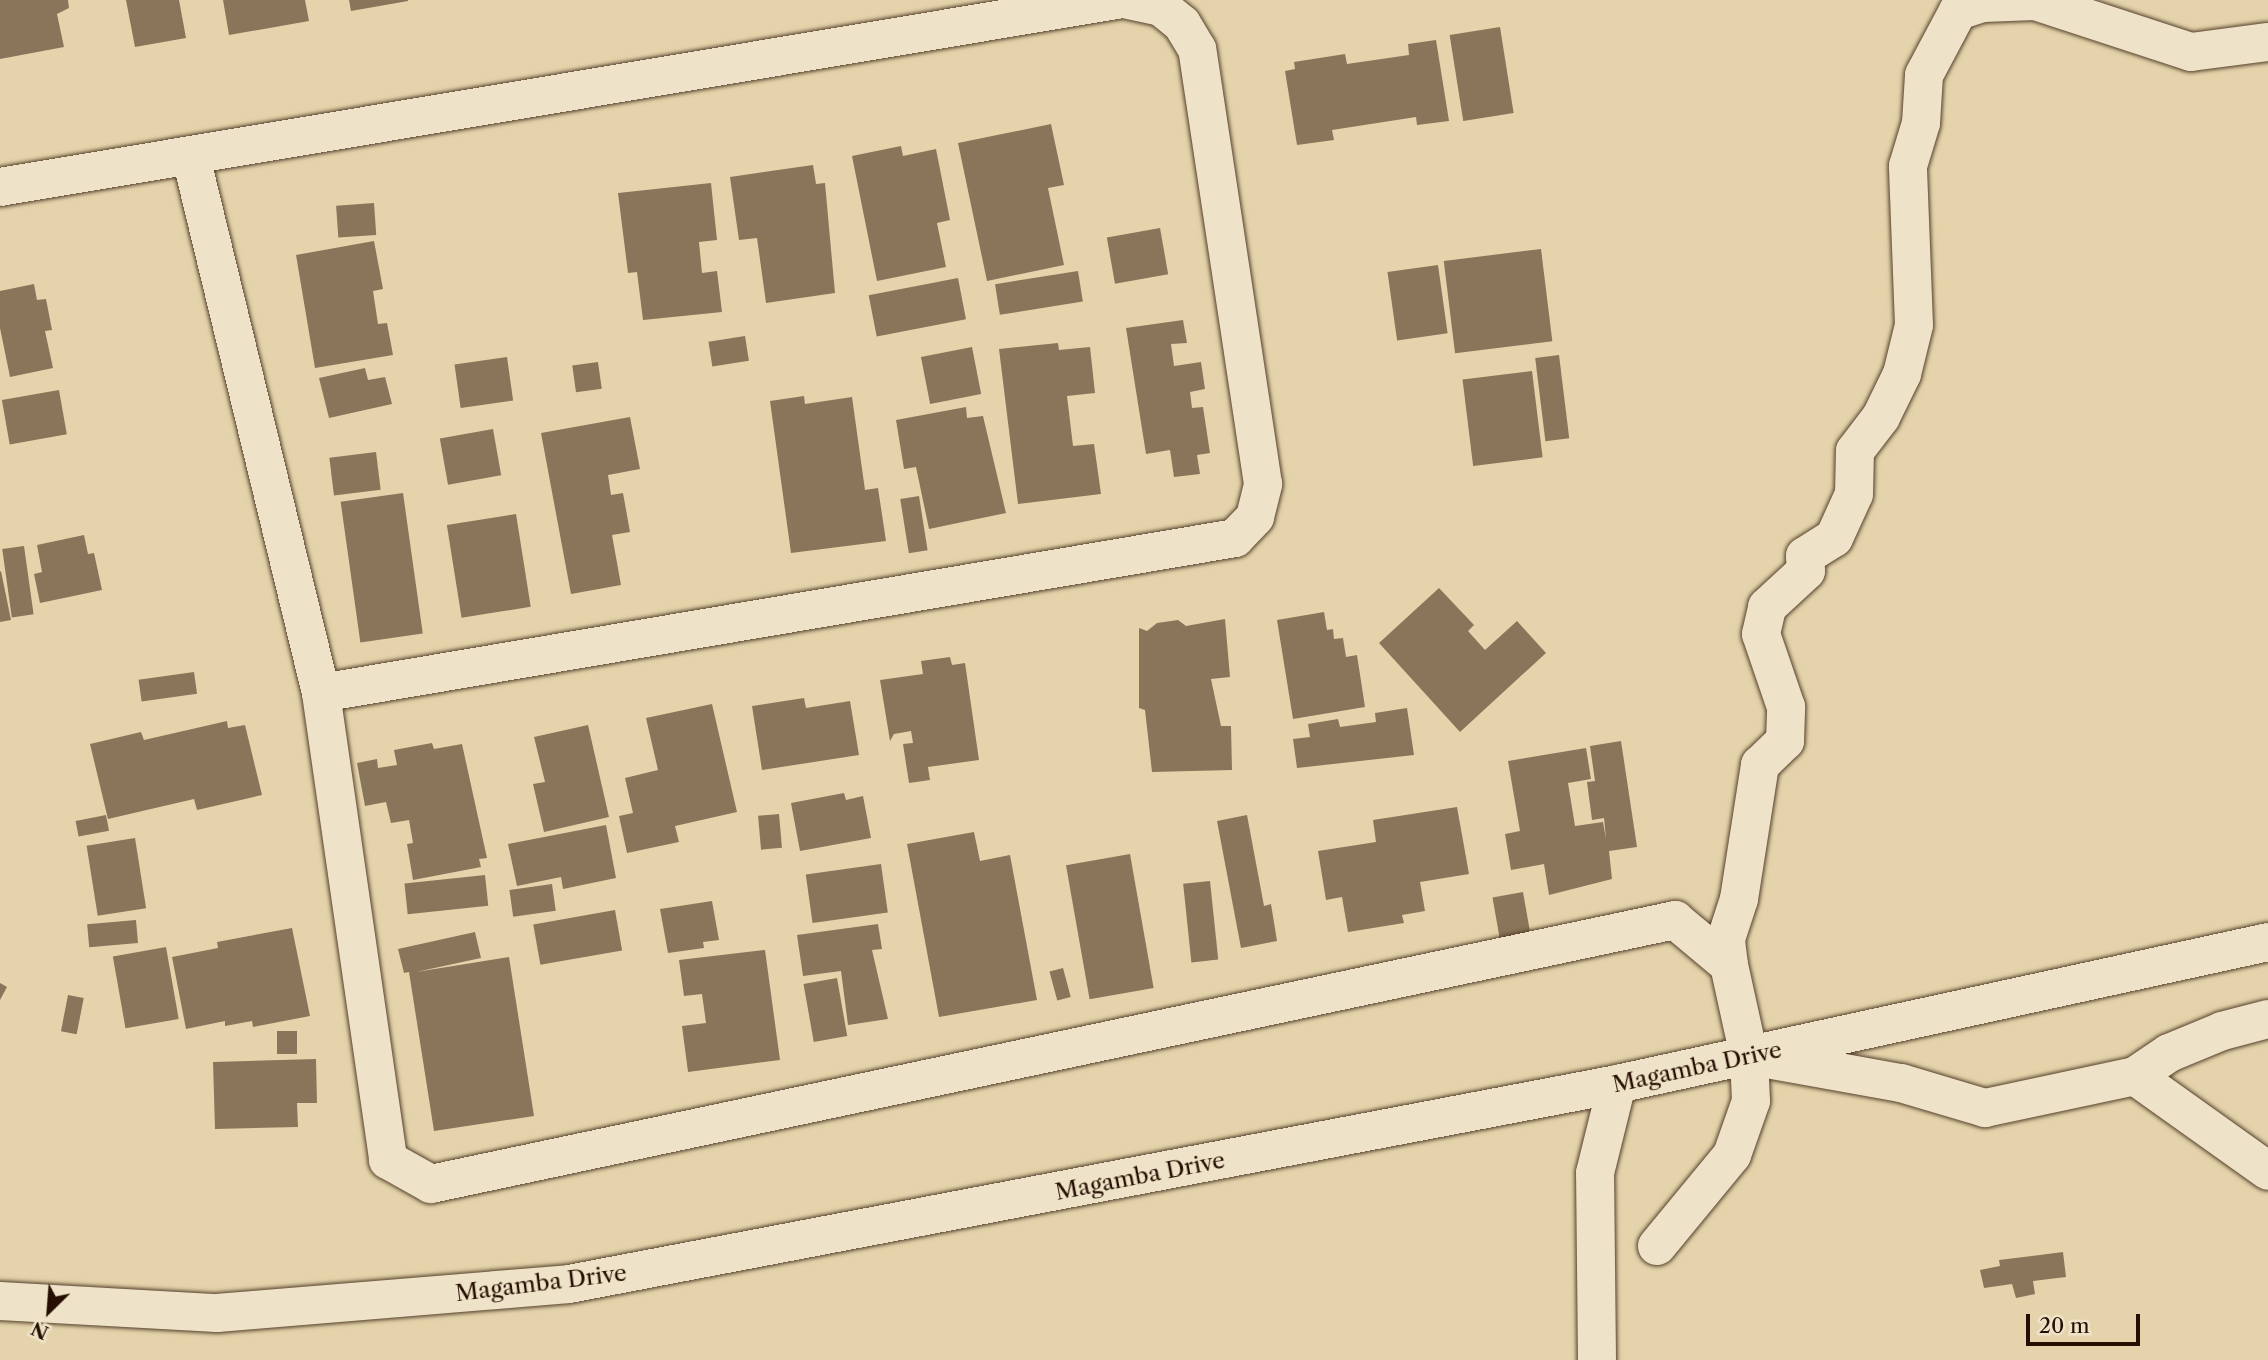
<!DOCTYPE html>
<style>
body{margin:0}
#map{position:relative;width:2268px;height:1360px;overflow:hidden;background:#e5d4ab;font-family:"Libre Caslon Text",serif}
div>[style]{position:absolute}
[style*='--x']{left:calc(var(--x)*1px);top:calc(var(--y)*1px);width:calc(var(--w)*1px);rotate:calc(var(--a)*1deg)}
.building>*{inset:0;background:#89755a;transform-origin:0 0}
.roads{filter:drop-shadow(0 0 2px #56402c) drop-shadow(0 0 2px #56402c)}
.minor>*{height:38px;margin:-19px;padding:0 19px;transform-origin:19px;border-radius:19px;background:#eee3c8}
span{translate:-50% -50%;white-space:nowrap;text-align:center;line-height:1.15;-webkit-text-stroke:5px #eee3c8;paint-order:stroke}
.street-label{font-size:23px;color:#260f02}
.north{position:absolute;left:14px;top:1276px;width:70px;height:70px;-webkit-text-stroke:5px #eee3c8;paint-order:stroke;rotate:205deg;font-size:19px;font-weight:700;line-height:28px;text-align:center;color:#260f02}
.north::after{content:'';display:block;margin:auto;width:24px;height:32px;background:#260f02;clip-path:polygon(50% 0,100% 100%,50% 72%,0 100%)}
.scale{position:absolute;left:2026px;top:1314px;width:114px;height:32px;box-sizing:border-box;border:4px solid #260f02;border-top:0;padding-left:9px;font-size:21px;line-height:24px;white-space:nowrap;color:#260f02;-webkit-text-stroke:5px #eee3c8;paint-order:stroke}
</style>
<div id="map">
<div class="building">
<div style="clip-path:polygon(0 0,68px 0,69px 8px,57px 14px,64px 47px,0 59px)"></div>
<div style="clip-path:polygon(126px 0,179px 0,186px 38px,135px 47px)"></div>
<div style="clip-path:polygon(223px 0,305px 0,309px 21px,229px 35px)"></div>
<div style="clip-path:polygon(349px 0,408px 0,408px 1px,351px 11px)"></div>
<div style="left:1500px;top:27px;width:87px;height:51px;rotate:81deg"></div>
<div style="clip-path:polygon(1436px 40px,1449px 121px,1417px 125px,1416px 117px,1332px 130px,1334px 140px,1297px 145px,1285px 71px,1295px 69px,1294px 62px,1345px 54px,1347px 64px,1409px 55px,1408px 44px)"></div>
<div style="clip-path:polygon(1051px 124px,1064px 185px,1048px 188px,1064px 265px,987px 281px,958px 143px)"></div>
<div style="clip-path:polygon(901px 146px,903px 156px,936px 149px,950px 220px,937px 223px,946px 267px,877px 281px,852px 156px)"></div>
<div style="clip-path:polygon(813px 165px,816px 184px,825px 183px,835px 293px,766px 303px,757px 238px,739px 240px,730px 177px)"></div>
<div style="clip-path:polygon(711px 183px,717px 240px,699px 242px,702px 273px,717px 271px,722px 312px,643px 320px,637px 272px,628px 273px,618px 193px)"></div>
<div style="left:374px;top:203px;width:32px;height:38px;rotate:86deg"></div>
<div style="left:1160px;top:228px;width:47px;height:54px;rotate:80deg"></div>
<div style="clip-path:polygon(374px 241px,383px 289px,373px 291px,378px 324px,387px 323px,393px 355px,315px 368px,296px 255px)"></div>
<div style="left:1541px;top:249px;width:93px;height:98px;rotate:83deg"></div>
<div style="left:1438px;top:265px;width:69px;height:51px;rotate:82deg"></div>
<div style="left:1078px;top:271px;width:31px;height:84px;rotate:81deg"></div>
<div style="left:958px;top:278px;width:42px;height:91px;rotate:79deg"></div>
<div style="clip-path:polygon(34px 284px,37px 300px,46px 299px,52px 330px,45px 331px,53px 368px,10px 377px,0 328px,0 291px)"></div>
<div style="clip-path:polygon(1183px 320px,1187px 343px,1171px 344px,1174px 366px,1201px 362px,1205px 389px,1190px 392px,1192px 408px,1203px 407px,1210px 453px,1197px 455px,1200px 474px,1174px 477px,1170px 450px,1146px 454px,1126px 328px)"></div>
<div style="left:745px;top:336px;width:25px;height:37px;rotate:81deg"></div>
<div style="clip-path:polygon(1058px 343px,1059px 350px,1090px 347px,1095px 393px,1067px 396px,1073px 446px,1094px 444px,1101px 494px,1018px 504px,999px 349px)"></div>
<div style="left:972px;top:347px;width:48px;height:52px;rotate:79deg"></div>
<div style="left:1559px;top:355px;width:84px;height:24px;rotate:83deg"></div>
<div style="left:507px;top:357px;width:44px;height:53px;rotate:82deg"></div>
<div style="left:598px;top:362px;width:27px;height:26px;rotate:82deg"></div>
<div style="clip-path:polygon(365px 368px,368px 380px,385px 377px,392px 404px,329px 418px,319px 378px)"></div>
<div style="left:1532px;top:371px;width:87px;height:70px;rotate:83deg"></div>
<div style="left:59px;top:390px;width:45px;height:58px;rotate:80deg"></div>
<div style="clip-path:polygon(804px 396px,805px 404px,852px 397px,865px 490px,878px 488px,886px 541px,791px 553px,770px 401px)"></div>
<div style="clip-path:polygon(966px 407px,967px 418px,983px 416px,1006px 513px,929px 529px,916px 467px,904px 469px,896px 420px)"></div>
<div style="clip-path:polygon(630px 417px,640px 469px,608px 475px,611px 495px,623px 493px,630px 532px,612px 535px,621px 585px,571px 594px,541px 433px)"></div>
<div style="left:493px;top:429px;width:47px;height:54px;rotate:80deg"></div>
<div style="left:376px;top:452px;width:38px;height:47px;rotate:83deg"></div>
<div style="left:403px;top:493px;width:142px;height:63px;rotate:82deg"></div>
<div style="left:919px;top:496px;width:55px;height:19px;rotate:81deg"></div>
<div style="left:516px;top:514px;width:94px;height:70px;rotate:81deg"></div>
<div style="clip-path:polygon(84px 535px,88px 554px,94px 553px,102px 590px,40px 603px,34px 574px,42px 572px,37px 545px)"></div>
<div style="left:24px;top:546px;width:69px;height:22px;rotate:82deg"></div>
<div style="clip-path:polygon(1px 571px,11px 620px,0 622px,0 572px)"></div>
<div style="clip-path:polygon(1439px 588px,1474px 625px,1468px 631px,1485px 650px,1517px 621px,1546px 653px,1460px 732px,1379px 643px)"></div>
<div style="clip-path:polygon(1324px 612px,1327px 630px,1333px 629px,1334px 639px,1343px 638px,1346px 657px,1357px 655px,1365px 707px,1293px 719px,1277px 620px)"></div>
<div style="clip-path:polygon(1225px 619px,1230px 677px,1211px 679px,1221px 726px,1231px 726px,1232px 770px,1152px 772px,1145px 710px,1139px 708px,1139px 628px,1147px 631px,1157px 623px,1178px 620px,1186px 626px)"></div>
<div style="clip-path:polygon(950px 657px,952px 665px,965px 663px,979px 760px,928px 767px,930px 780px,909px 783px,903px 744px,913px 743px,911px 731px,894px 734px,890px 741px,880px 680px,923px 674px,921px 661px)"></div>
<div style="left:194px;top:672px;width:22px;height:56px;rotate:82deg"></div>
<div style="clip-path:polygon(804px 698px,806px 708px,850px 701px,859px 755px,762px 770px,752px 706px)"></div>
<div style="clip-path:polygon(712px 704px,737px 812px,675px 826px,679px 842px,627px 853px,619px 816px,633px 813px,625px 778px,658px 770px,646px 718px)"></div>
<div style="clip-path:polygon(1407px 708px,1414px 755px,1297px 768px,1293px 739px,1310px 737px,1308px 724px,1338px 719px,1340px 727px,1376px 722px,1375px 713px)"></div>
<div style="clip-path:polygon(227px 721px,228px 728px,245px 725px,262px 795px,197px 810px,194px 799px,108px 819px,90px 744px,141px 732px,144px 740px)"></div>
<div style="clip-path:polygon(588px 725px,609px 817px,544px 832px,533px 784px,545px 782px,534px 737px)"></div>
<div style="clip-path:polygon(1621px 741px,1637px 847px,1609px 851px,1612px 879px,1549px 895px,1544px 864px,1511px 870px,1505px 834px,1520px 831px,1508px 761px,1586px 748px,1591px 779px,1568px 783px,1575px 826px,1603px 822px,1606px 839px,1604px 818px,1592px 820px,1587px 782px,1595px 781px,1590px 746px)"></div>
<div style="clip-path:polygon(432px 743px,434px 749px,462px 744px,487px 858px,479px 859px,481px 867px,413px 880px,407px 844px,413px 843px,409px 820px,391px 823px,386px 802px,365px 806px,357px 763px,377px 759px,378px 768px,397px 765px,394px 750px)"></div>
<div style="clip-path:polygon(844px 793px,846px 800px,863px 796px,871px 838px,800px 851px,791px 803px)"></div>
<div style="clip-path:polygon(1457px 807px,1469px 874px,1420px 882px,1425px 911px,1402px 915px,1404px 923px,1348px 932px,1342px 897px,1326px 900px,1318px 851px,1376px 842px,1373px 820px)"></div>
<div style="left:779px;top:814px;width:34px;height:21px;rotate:85deg"></div>
<div style="left:106px;top:815px;width:16px;height:31px;rotate:79deg"></div>
<div style="clip-path:polygon(1247px 815px,1264px 906px,1271px 904px,1277px 941px,1241px 948px,1217px 821px)"></div>
<div style="clip-path:polygon(606px 825px,616px 878px,563px 889px,561px 877px,517px 886px,508px 844px)"></div>
<div style="clip-path:polygon(974px 832px,980px 861px,1010px 855px,1037px 1000px,939px 1017px,907px 844px)"></div>
<div style="left:135px;top:838px;width:71px;height:49px;rotate:81deg"></div>
<div style="left:1130px;top:854px;width:136px;height:65px;rotate:80deg"></div>
<div style="left:881px;top:864px;width:49px;height:76px;rotate:82deg"></div>
<div style="left:485px;top:875px;width:31px;height:81px;rotate:84deg"></div>
<div style="left:1210px;top:881px;width:79px;height:27px;rotate:84deg"></div>
<div style="left:552px;top:884px;width:27px;height:43px;rotate:82deg"></div>
<div style="left:1523px;top:892px;width:42px;height:31px;rotate:80deg"></div>
<div style="clip-path:polygon(712px 901px,719px 940px,703px 942px,704px 948px,668px 953px,660px 909px)"></div>
<div style="left:615px;top:910px;width:41px;height:83px;rotate:80deg"></div>
<div style="left:136px;top:920px;width:23px;height:49px;rotate:85deg"></div>
<div style="clip-path:polygon(878px 924px,882px 949px,872px 950px,888px 1019px,848px 1025px,841px 971px,803px 976px,797px 935px)"></div>
<div style="clip-path:polygon(292px 928px,310px 1016px,253px 1027px,252px 1021px,225px 1026px,225px 1021px,186px 1029px,172px 957px,218px 948px,217px 942px)"></div>
<div style="clip-path:polygon(475px 932px,481px 958px,416px 972px,509px 957px,534px 1116px,434px 1131px,409px 972px,404px 973px,398px 949px)"></div>
<div style="left:166px;top:947px;width:73px;height:54px;rotate:80deg"></div>
<div style="clip-path:polygon(765px 950px,780px 1060px,688px 1072px,682px 1026px,706px 1023px,702px 994px,684px 996px,679px 960px)"></div>
<div style="left:1063px;top:968px;width:30px;height:14px;rotate:75deg"></div>
<div style="left:837px;top:978px;width:59px;height:34px;rotate:80deg"></div>
<div style="clip-path:polygon(0 983px,7px 987px,0 1000px)"></div>
<div style="left:68px;top:995px;width:16px;height:37px;rotate:11deg"></div>
<div style="left:277px;top:1031px;width:20px;height:23px"></div>
<div style="clip-path:polygon(316px 1059px,317px 1103px,297px 1103px,298px 1127px,215px 1129px,213px 1062px)"></div>
<div style="clip-path:polygon(2063px 1252px,2066px 1277px,2033px 1281px,2035px 1294px,2016px 1298px,2012px 1284px,1984px 1288px,1980px 1270px,2000px 1266px,1999px 1260px)"></div>
</div>
<div class="roads">
<div class="minor">
<div style="--x:191;--y:157;--w:552;--a:76.37"></div>
<div style="--x:321;--y:693;--w:472;--a:81.8"></div>
<div style="--x:388;--y:1160;--w:49;--a:29.2"></div>
<div style="--x:431;--y:1184;--w:1272;--a:-11.98"></div>
<div style="--x:1675;--y:920;--w:70;--a:39.8"></div>
<div style="--x:1729;--y:965;--w:93;--a:77.6"></div>
<div style="--x:1749;--y:1056;--w:45;--a:87.5"></div>
<div style="--x:1751;--y:1101;--w:57;--a:109.4"></div>
<div style="--x:1732;--y:1155;--w:118;--a:129.5"></div>
<div style="--x:0;--y:187;--w:1132;--a:-9.51"></div>
<div style="--x:321;--y:693;--w:927;--a:-9.62"></div>
<div style="--x:1235;--y:538;--w:29;--a:-46"></div>
<div style="--x:1255;--y:517;--w:34;--a:-76"></div>
<div style="--x:1263;--y:484;--w:440;--a:-98.6"></div>
<div style="--x:1197;--y:49;--w:29;--a:-121"></div>
<div style="--x:1182;--y:24;--w:27;--a:-141"></div>
<div style="--x:1161;--y:7;--w:35;--a:-168"></div>
<div style="--x:1729;--y:965;--w:26;--a:-97"></div>
<div style="--x:1726;--y:939;--w:42;--a:-72"></div>
<div style="--x:1739;--y:899;--w:136;--a:-81.1"></div>
<div style="--x:1760;--y:765;--w:35;--a:-44"></div>
<div style="--x:1785;--y:741;--w:34;--a:-88"></div>
<div style="--x:1786;--y:707;--w:77;--a:-108.9"></div>
<div style="--x:1761;--y:634;--w:28;--a:-77"></div>
<div style="--x:1767;--y:607;--w:53;--a:-42.7"></div>
<div style="--x:1806;--y:571;--w:15;--a:-94"></div>
<div style="--x:1805;--y:556;--w:34;--a:-32"></div>
<div style="--x:1834;--y:538;--w:48;--a:-65.6"></div>
<div style="--x:1854;--y:494;--w:43;--a:-88.7"></div>
<div style="--x:1855;--y:451;--w:43;--a:-52.6"></div>
<div style="--x:1881;--y:417;--w:48;--a:-64"></div>
<div style="--x:1902;--y:374;--w:50;--a:-76.2"></div>
<div style="--x:1914;--y:325;--w:159;--a:-92.2"></div>
<div style="--x:1908;--y:166;--w:45;--a:-73.2"></div>
<div style="--x:1921;--y:123;--w:48;--a:-86.4"></div>
<div style="--x:1924;--y:75;--w:72;--a:-62"></div>
<div style="--x:1958;--y:11;--w:26;--a:-18"></div>
<div style="--x:1983;--y:3;--w:52;--a:-2.2"></div>
<div style="--x:2035;--y:1;--w:164;--a:18.1"></div>
<div style="--x:2191;--y:52;--w:78;--a:-7.4"></div>
<div style="--x:1767;--y:1059;--w:136;--a:10.2"></div>
<div style="--x:1901;--y:1083;--w:88;--a:16.6"></div>
<div style="--x:1985;--y:1108;--w:153;--a:-12"></div>
<div style="--x:2135;--y:1076;--w:163;--a:35.5"></div>
<div style="--x:2135;--y:1076;--w:41;--a:-34.1"></div>
<div style="--x:2169;--y:1053;--w:57;--a:-22.5"></div>
<div style="--x:2222;--y:1031;--w:48;--a:-14.6"></div>
<div style="--x:0;--y:1301;--w:217;--a:3.2"></div>
<div style="--x:217;--y:1313;--w:353;--a:-4.7"></div>
<div style="--x:569;--y:1284;--w:1067;--a:-10.8"></div>
<div style="--x:1617;--y:1084;--w:666;--a:-12.3"></div>
<div style="--x:1597;--y:1360;--w:187;--a:-90.6"></div>
<div style="--x:1595;--y:1173;--w:92;--a:-76.1"></div>
</div>
</div>
<div class="street-label">
<span style="left:1697px;top:1067px;rotate:-12deg">Magamba Drive</span>
<span style="left:1140px;top:1176px;rotate:-11deg">Magamba Drive</span>
<span style="left:541px;top:1283px;rotate:-7deg">Magamba Drive</span>
</div>
<div class="north">N</div>
<div class="scale">20 m</div>
</div>
